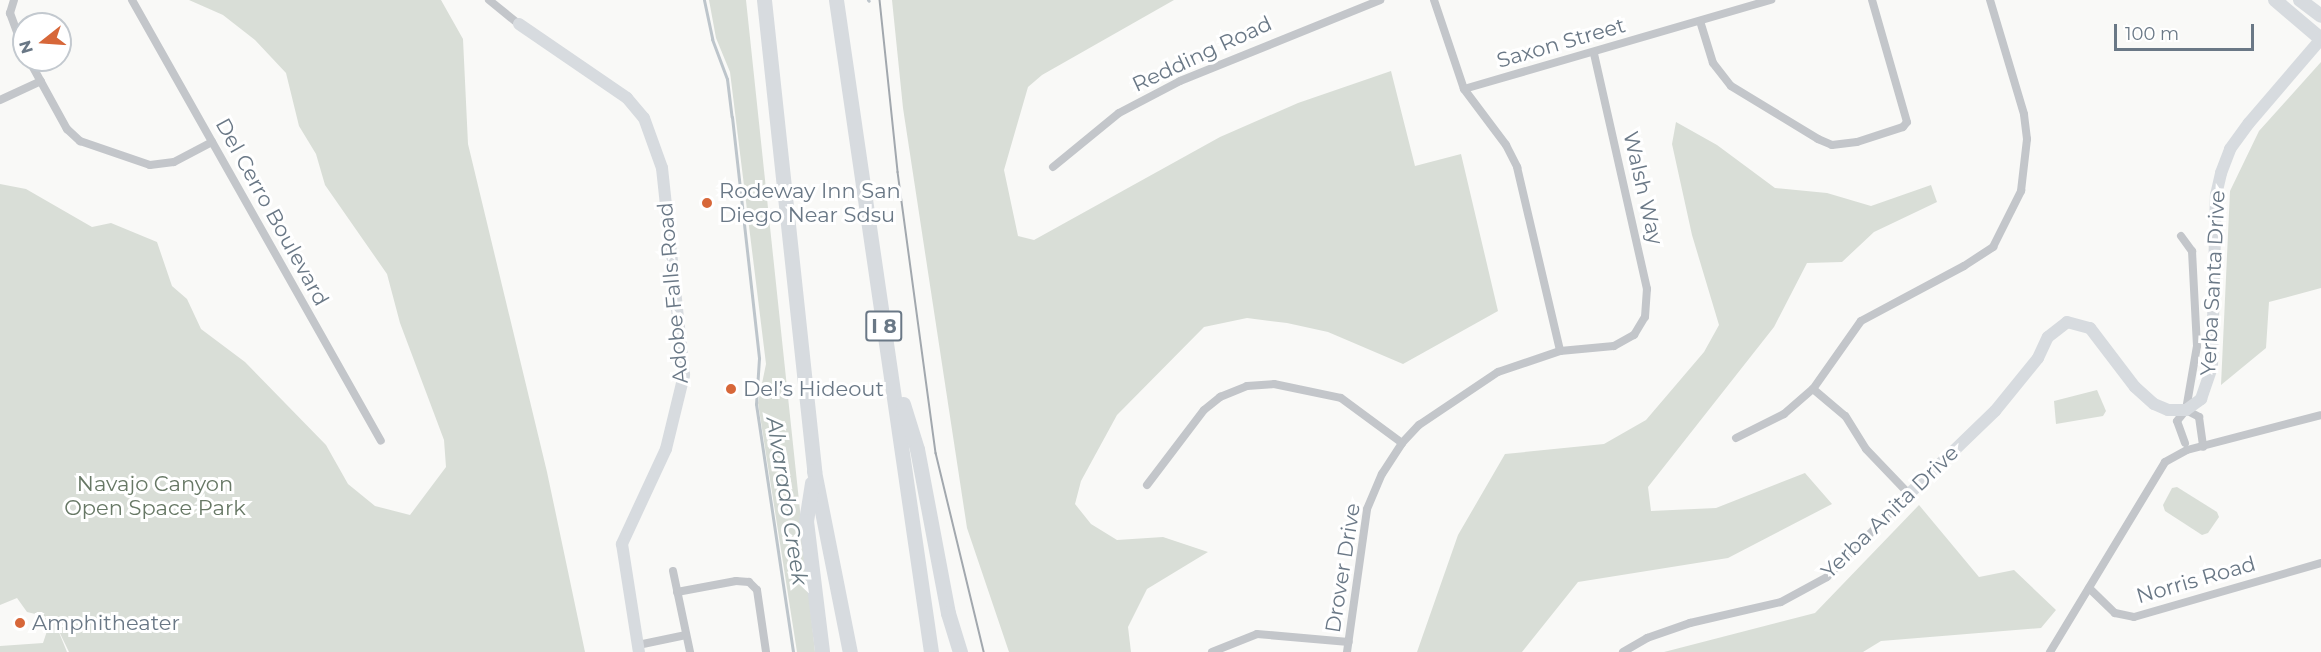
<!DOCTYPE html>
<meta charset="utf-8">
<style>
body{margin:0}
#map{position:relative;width:2321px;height:652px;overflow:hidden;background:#f9f9f7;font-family:Montserrat,sans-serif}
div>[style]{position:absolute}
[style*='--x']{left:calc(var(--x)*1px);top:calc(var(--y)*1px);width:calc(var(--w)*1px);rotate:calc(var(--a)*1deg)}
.green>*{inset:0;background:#d9ded7}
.stream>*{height:3px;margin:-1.5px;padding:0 1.5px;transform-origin:1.5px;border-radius:1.5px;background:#bdc5cb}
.street>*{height:8px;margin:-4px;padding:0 4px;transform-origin:4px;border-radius:4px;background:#c3c6ca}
.secondary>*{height:12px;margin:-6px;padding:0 6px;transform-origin:6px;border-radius:6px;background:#d7dbdf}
.primary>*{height:14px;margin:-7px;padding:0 7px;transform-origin:7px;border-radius:7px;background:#d7dbdf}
.highway>*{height:15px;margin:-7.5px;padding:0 7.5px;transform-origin:7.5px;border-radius:7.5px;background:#d7dbdf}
.tram>*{height:1.5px;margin:-0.75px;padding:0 0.75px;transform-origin:0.75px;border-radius:0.75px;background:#a2a8ae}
.dots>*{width:16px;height:16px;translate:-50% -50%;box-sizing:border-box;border:3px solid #fff;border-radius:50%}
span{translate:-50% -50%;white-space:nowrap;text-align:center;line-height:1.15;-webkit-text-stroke:6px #fff;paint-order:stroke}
.shield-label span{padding:2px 4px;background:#fff;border:2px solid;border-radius:4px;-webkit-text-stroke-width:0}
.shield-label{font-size:20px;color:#6a7886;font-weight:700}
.street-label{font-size:21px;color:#6a7886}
.poi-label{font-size:21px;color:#6a7886}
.left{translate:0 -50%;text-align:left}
.park-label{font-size:21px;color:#677865}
.water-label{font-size:22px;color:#677881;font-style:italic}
.north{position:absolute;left:12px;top:12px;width:60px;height:60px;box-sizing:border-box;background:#fff;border:2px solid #c3c9cf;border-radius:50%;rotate:253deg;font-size:16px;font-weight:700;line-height:24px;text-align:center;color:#6a7886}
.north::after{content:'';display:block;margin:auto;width:21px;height:27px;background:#d76739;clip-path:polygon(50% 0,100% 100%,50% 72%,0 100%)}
.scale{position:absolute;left:2114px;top:24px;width:140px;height:27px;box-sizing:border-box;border:3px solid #6a7886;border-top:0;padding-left:8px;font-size:18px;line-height:21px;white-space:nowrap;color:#6a7886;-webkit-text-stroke:4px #fff;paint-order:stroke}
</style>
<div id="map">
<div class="green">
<div style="clip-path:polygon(189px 0,441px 0,463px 39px,468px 144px,547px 472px,585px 652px,69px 652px,56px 625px,67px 652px,0 652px,0 646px,43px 643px,48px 628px,43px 617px,55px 623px,52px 618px,27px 612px,17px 598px,0 605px,0 184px,26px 189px,92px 227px,111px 223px,157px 242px,172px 286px,187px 299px,201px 329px,245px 362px,326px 445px,348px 484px,375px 506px,410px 515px,446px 467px,444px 440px,400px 323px,387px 274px,325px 185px,316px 154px,299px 126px,286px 73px,255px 40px,223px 15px)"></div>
<div style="clip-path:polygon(709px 0,746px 0,815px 652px,797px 652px,758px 403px,766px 364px,730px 72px,716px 38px)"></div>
<div style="clip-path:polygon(892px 0,1174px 0,1042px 75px,1028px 87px,1004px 170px,1018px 236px,1034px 240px,1220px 137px,1298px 103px,1391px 71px,1415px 166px,1461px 154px,1498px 311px,1403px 364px,1328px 332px,1287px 323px,1247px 318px,1204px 327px,1117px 415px,1081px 481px,1075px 504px,1091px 524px,1117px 540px,1163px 537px,1208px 552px,1147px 589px,1128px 627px,1131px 652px,1009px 652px,967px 528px,903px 108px)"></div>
<div style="clip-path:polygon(2321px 62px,2321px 288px,2269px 302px,2266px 348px,2221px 385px,2230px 191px,2259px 131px)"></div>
<div style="clip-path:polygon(1676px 122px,1717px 145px,1775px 188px,1827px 193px,1871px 206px,1931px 185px,1937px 202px,1874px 232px,1842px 262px,1807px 263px,1774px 327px,1648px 487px,1651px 511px,1716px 508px,1805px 473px,1832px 504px,1728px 558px,1578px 582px,1522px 652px,1417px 652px,1458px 535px,1505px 454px,1604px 444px,1646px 420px,1704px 352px,1719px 325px,1692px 235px,1672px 144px)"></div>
<div style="clip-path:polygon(2097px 390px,2106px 411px,2103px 416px,2056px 424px,2054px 401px)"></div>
<div style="clip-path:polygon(2177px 487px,2217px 512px,2219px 517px,2208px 533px,2202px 535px,2165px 511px,2163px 505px,2172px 488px)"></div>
<div style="clip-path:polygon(1919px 505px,1979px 577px,2014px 570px,2056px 610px,2041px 628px,1881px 641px,1863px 652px,1664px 652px,1815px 613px)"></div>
</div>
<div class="stream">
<div style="--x:704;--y:0;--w:40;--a:78"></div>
<div style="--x:712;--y:39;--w:43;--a:69.4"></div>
<div style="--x:727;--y:79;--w:38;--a:83"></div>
<div style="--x:732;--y:117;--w:243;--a:83.6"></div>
<div style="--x:759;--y:358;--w:46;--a:93.7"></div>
<div style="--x:756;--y:404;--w:251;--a:81.5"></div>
<div style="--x:868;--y:0;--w:1;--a:45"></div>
</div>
<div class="street">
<div style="--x:14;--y:0;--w:14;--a:107"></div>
<div style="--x:10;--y:13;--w:40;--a:69.8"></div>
<div style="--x:132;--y:0;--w:506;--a:60.55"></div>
<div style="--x:489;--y:0;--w:38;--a:39"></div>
<div style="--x:1434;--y:0;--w:94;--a:71.4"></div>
<div style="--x:1464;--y:89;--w:70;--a:53.1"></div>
<div style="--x:1506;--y:145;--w:25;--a:63"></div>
<div style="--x:1517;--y:167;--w:189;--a:76.8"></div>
<div style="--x:1700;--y:21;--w:44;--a:72.8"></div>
<div style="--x:1713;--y:63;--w:29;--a:52"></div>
<div style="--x:1731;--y:86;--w:102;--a:31.3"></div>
<div style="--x:1818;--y:139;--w:15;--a:23"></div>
<div style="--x:1832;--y:145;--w:25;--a:-7"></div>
<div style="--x:1857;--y:142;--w:48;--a:-18.1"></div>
<div style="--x:1903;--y:127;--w:6;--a:-51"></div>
<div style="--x:1907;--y:122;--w:127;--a:-106"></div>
<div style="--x:29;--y:60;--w:79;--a:61.2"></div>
<div style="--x:67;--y:129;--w:18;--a:43"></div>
<div style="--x:80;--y:141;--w:74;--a:18.9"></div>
<div style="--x:150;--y:165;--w:24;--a:-7"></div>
<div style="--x:174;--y:162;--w:43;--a:-27.8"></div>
<div style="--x:1464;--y:89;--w:320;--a:-16.2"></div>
<div style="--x:0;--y:100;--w:45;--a:-24.9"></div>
<div style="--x:1053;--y:167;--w:85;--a:-39.3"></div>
<div style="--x:1119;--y:113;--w:69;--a:-27.7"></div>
<div style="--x:1180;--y:81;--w:216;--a:-22"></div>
<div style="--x:2181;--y:236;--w:19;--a:54"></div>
<div style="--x:2192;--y:251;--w:95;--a:87"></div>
<div style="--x:2197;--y:346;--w:65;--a:99.8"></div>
<div style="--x:2186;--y:410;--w:15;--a:28"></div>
<div style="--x:2199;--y:417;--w:30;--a:82"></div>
<div style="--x:1736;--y:438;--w:54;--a:-26.6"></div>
<div style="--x:1784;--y:414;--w:38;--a:-41"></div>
<div style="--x:1813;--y:389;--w:83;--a:-54.8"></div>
<div style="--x:1861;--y:321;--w:117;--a:-28.1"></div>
<div style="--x:1964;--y:266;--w:35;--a:-33"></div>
<div style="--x:1993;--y:247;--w:63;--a:-63.4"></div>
<div style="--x:2021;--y:191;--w:52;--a:-83.4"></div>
<div style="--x:2027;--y:139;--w:25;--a:-97"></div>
<div style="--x:2024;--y:114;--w:119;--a:-106.6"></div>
<div style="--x:2185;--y:443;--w:23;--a:-110"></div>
<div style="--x:2177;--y:421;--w:14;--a:-51"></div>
<div style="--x:1147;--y:485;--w:94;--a:-52.8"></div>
<div style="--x:1204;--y:410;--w:21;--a:-39"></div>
<div style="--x:1220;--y:397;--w:29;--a:-22"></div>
<div style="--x:1247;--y:386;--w:27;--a:-4"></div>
<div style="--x:1274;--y:384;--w:68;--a:11.8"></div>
<div style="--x:1341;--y:398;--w:76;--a:36.4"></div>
<div style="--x:673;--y:571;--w:83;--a:78.1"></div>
<div style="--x:2089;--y:588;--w:36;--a:44"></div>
<div style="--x:2115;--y:613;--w:19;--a:12"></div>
<div style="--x:2134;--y:617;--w:195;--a:-16.1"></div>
<div style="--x:677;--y:592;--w:60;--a:-10.6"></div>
<div style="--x:736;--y:581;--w:13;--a:4"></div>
<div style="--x:749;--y:582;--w:11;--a:45"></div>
<div style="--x:757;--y:590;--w:63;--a:81.7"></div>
<div style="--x:638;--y:645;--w:49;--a:-11.8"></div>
<div style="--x:1212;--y:652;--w:48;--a:-21.8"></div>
<div style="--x:1257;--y:634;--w:92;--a:5"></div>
<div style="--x:1347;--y:652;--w:144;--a:-82"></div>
<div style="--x:1367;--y:509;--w:38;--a:-67"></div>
<div style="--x:1382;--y:474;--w:37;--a:-57"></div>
<div style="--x:1402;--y:443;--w:25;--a:-47"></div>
<div style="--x:1419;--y:425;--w:95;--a:-33.9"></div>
<div style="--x:1498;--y:372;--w:65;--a:-18.7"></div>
<div style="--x:1560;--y:351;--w:54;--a:-5.3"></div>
<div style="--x:1614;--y:346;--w:23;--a:-29"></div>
<div style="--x:1634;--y:335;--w:21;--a:-59"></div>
<div style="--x:1645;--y:317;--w:28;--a:-86"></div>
<div style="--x:1647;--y:289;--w:242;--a:-102.7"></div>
<div style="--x:1623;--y:652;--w:28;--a:-30"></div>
<div style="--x:1647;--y:638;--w:46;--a:-19.2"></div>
<div style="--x:1690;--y:623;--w:93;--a:-13"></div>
<div style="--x:1781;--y:602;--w:52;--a:-28.5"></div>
<div style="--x:1827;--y:577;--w:117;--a:-45.3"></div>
<div style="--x:1909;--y:494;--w:62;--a:-133.7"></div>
<div style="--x:1866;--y:449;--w:39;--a:-122"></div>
<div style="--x:1845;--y:416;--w:42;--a:-139.8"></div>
<div style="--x:2050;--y:652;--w:222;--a:-58.8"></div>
<div style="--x:2165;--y:462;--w:25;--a:-29"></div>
<div style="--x:2187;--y:450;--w:138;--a:-14.6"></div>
</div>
<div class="secondary">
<div style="--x:519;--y:24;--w:131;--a:34.4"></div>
<div style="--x:627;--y:98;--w:26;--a:50"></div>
<div style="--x:644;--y:118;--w:53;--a:70.2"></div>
<div style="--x:662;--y:168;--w:208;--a:83.9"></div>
<div style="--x:684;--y:375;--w:76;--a:103.7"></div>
<div style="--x:666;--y:449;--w:105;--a:114.9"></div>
<div style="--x:622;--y:544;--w:109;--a:81.1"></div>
<div style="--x:1909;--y:494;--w:120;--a:-44"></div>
<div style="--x:1995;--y:411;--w:68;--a:-50.9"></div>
<div style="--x:2038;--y:358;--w:23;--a:-65"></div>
<div style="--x:2048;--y:337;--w:24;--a:-38"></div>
<div style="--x:2067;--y:322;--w:24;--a:15"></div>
<div style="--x:2090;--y:328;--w:74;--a:52.7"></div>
<div style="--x:2135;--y:387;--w:25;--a:42"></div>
<div style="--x:2154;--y:404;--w:15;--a:23"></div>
<div style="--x:2168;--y:410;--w:18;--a:0"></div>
<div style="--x:2186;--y:410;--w:19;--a:-36"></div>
<div style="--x:2201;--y:399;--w:34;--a:-71"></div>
<div style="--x:2212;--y:367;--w:172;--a:-88.7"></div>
<div style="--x:2216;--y:195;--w:23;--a:-77"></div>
<div style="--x:2221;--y:173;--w:26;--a:-69"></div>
<div style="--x:2230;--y:149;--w:32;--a:-54"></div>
<div style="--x:2249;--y:123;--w:111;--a:-49.4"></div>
</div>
<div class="primary">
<div style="--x:2275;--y:0;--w:60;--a:40.3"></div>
<div style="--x:2300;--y:0;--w:26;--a:37"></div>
</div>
<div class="highway">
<div style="--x:764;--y:0;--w:474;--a:83.9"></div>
<div style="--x:814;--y:471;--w:185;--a:78.8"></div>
<div style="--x:836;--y:0;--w:659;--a:81.71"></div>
<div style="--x:903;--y:404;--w:47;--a:72.7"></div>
<div style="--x:917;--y:449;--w:167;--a:79.3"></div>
<div style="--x:948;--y:613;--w:41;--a:72.9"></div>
<div style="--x:812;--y:483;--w:38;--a:99"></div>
<div style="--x:806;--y:521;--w:132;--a:83"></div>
</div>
<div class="tram">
<div style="--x:880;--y:0;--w:173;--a:84"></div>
<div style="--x:898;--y:172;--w:284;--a:82.3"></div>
<div style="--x:936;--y:453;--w:205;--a:76.4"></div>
</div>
<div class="dots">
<div style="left:707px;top:203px;background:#d76739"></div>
<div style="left:731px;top:389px;background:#d76739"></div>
<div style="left:20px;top:623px;background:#d76739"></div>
</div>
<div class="shield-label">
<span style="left:884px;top:326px">I 8</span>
</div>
<div class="street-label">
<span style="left:1561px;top:43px;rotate:-16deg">Saxon Street</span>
<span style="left:1202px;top:54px;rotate:-25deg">Redding Road</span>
<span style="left:1643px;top:188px;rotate:77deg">Walsh Way</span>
<span style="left:272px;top:212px;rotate:61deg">Del Cerro Boulevard</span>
<span style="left:2213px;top:283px;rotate:-87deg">Yerba Santa Drive</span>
<span style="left:673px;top:293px;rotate:-95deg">Adobe Falls Road</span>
<span style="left:1890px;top:512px;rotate:-44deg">Yerba Anita Drive</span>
<span style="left:1343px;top:568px;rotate:-81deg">Drover Drive</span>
<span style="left:2196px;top:580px;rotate:-16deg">Norris Road</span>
</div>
<div class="poi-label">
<span class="left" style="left:719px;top:203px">Rodeway Inn San<br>Diego Near Sdsu</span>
<span class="left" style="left:743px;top:389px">Del’s Hideout</span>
<span class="left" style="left:32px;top:623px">Amphitheater</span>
</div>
<div class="park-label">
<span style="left:155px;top:496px">Navajo Canyon<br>Open Space Park</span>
</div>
<div class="water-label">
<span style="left:787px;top:501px;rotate:81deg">Alvarado Creek</span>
</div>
<div class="north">N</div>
<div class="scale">100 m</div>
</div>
